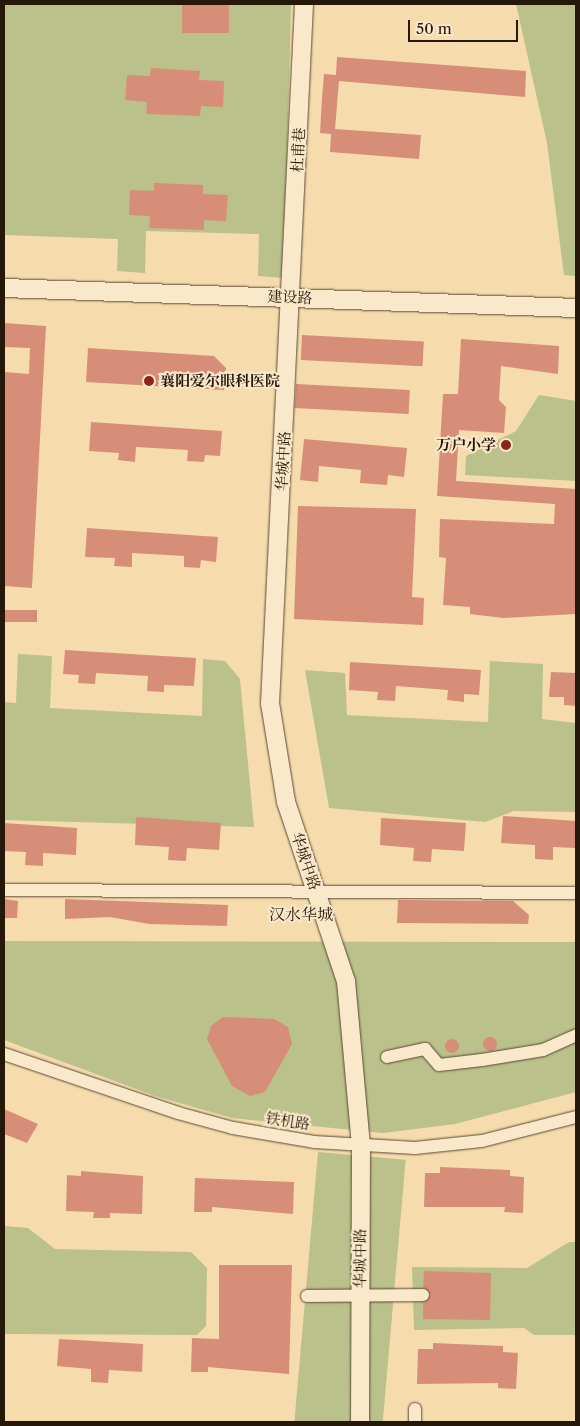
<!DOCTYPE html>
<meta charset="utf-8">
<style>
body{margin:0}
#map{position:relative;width:580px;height:1426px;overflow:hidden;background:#f6dbad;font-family:"Libre Caslon Text","Noto Serif SC",serif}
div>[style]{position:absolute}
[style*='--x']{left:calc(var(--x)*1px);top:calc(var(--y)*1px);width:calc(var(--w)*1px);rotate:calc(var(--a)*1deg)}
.green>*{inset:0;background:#bac18b;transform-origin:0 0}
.building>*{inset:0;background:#d78e78;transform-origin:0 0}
.round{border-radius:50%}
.roads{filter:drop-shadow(0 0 1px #5a4932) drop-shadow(0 0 1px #5a4932)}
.street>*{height:12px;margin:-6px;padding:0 6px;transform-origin:6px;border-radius:6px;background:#f9e8ca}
.secondary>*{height:18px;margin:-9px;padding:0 9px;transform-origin:9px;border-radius:9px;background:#f9e8ca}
.dots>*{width:14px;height:14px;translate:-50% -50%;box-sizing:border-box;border:2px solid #f9e8ca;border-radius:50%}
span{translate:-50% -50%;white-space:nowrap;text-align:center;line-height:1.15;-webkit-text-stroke:4px #f9e8ca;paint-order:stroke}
.street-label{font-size:15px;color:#261809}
.poi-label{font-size:15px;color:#261809;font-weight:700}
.left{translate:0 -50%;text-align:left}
.right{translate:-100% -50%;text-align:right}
.neighbourhood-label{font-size:16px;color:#261809}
.frame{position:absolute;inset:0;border:5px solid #261809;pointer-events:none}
.scale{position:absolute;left:408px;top:20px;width:110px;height:22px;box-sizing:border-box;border:2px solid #261809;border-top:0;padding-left:6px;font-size:15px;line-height:18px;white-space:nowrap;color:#261809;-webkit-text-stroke:4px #f9e8ca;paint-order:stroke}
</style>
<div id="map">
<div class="green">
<div style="clip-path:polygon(4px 4px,291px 4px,284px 278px,258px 276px,259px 234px,146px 231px,145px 273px,117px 271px,118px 239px,4px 235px)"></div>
<div style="clip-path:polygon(516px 4px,576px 4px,576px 276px,564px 275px,547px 143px)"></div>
<div style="clip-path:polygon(539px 395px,576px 401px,576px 481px,465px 475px,466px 456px,516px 431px)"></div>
<div style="clip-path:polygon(18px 654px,52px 656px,50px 708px,202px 716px,203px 659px,225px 661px,240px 679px,254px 827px,4px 820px,4px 702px,16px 703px)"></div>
<div style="clip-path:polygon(490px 661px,543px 664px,542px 719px,576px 723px,576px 812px,514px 811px,485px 822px,329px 808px,305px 670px,345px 673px,347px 715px,488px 722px)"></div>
<div style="clip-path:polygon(4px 941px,576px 942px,576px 1092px,455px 1124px,383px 1133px,232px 1118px,155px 1096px,4px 1040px)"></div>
<div style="left:318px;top:1152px;width:88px;height:270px;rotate:5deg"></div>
<div style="clip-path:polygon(4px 1226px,28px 1228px,55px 1249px,191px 1252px,207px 1268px,206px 1326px,197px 1335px,4px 1334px)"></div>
<div style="clip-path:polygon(569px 1242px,576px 1242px,576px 1335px,534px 1335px,524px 1328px,414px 1330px,412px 1267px,527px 1268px)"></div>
</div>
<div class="building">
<div style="left:182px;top:4px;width:47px;height:29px"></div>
<div style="clip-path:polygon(337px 57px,526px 71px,525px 97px,339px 81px,335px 129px,421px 135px,419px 159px,330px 152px,331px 134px,320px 133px,322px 98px,324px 74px,336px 75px)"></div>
<div style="clip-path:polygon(151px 68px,200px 71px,199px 80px,224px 81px,223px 107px,201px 106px,200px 116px,146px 114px,147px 102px,125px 100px,127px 75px,150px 76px)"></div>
<div style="clip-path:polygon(154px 183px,203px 185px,203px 194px,228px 195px,226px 221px,204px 220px,204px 230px,149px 228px,150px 216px,129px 215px,130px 190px,154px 191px)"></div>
<div style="clip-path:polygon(4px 323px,46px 326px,32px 588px,4px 586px,4px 372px,29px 374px,30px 348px,4px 347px)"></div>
<div style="left:302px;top:335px;width:122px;height:25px;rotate:3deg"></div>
<div style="clip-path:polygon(461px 339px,559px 346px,558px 374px,501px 366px,499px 400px,506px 407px,504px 433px,459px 430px,456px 481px,576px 489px,576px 614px,503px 618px,470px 614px,470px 607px,443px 605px,446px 558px,439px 557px,440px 519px,554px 524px,555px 504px,437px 496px,443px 394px,458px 394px)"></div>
<div style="clip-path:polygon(88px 348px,214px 356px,226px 368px,224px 390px,86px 382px)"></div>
<div style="left:296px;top:384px;width:114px;height:24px;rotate:3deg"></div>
<div style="clip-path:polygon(91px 422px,222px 431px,220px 456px,205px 455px,204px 462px,187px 461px,188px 450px,136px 447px,135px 462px,118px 460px,119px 453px,89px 451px)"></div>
<div style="clip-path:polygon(304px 439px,407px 448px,404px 477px,388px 475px,387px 485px,360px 483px,361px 470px,319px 466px,318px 482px,300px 480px)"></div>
<div style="clip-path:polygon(298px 506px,416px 509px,412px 597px,424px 598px,423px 625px,294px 619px)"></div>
<div style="clip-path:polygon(87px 528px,218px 537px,216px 562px,201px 560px,200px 568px,184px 567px,184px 556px,132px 553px,132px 567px,114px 566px,115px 558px,85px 557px)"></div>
<div style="left:4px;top:610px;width:33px;height:12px"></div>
<div style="clip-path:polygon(65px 650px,196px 658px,194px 686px,164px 685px,164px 692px,147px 691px,148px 676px,96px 673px,95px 684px,78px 683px,79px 675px,63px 674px)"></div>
<div style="clip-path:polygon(350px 662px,481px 670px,479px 695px,464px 694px,464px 702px,447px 700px,448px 690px,396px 686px,395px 701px,377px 700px,378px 692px,349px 690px)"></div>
<div style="clip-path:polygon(551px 672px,576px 673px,576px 706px,564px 705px,564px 697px,549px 697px)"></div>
<div style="clip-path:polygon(503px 816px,576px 821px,576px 848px,553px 847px,553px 860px,535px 859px,535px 845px,501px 843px)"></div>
<div style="clip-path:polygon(136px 817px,221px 823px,219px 850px,187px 848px,186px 861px,168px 860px,169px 847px,135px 845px)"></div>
<div style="clip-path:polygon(381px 818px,466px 823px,464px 851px,432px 849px,431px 862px,413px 861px,414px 848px,380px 845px)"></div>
<div style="clip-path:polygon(4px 823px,77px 828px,76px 855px,43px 853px,43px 866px,25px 865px,26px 852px,4px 851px)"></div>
<div style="clip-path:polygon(4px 899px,18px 901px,17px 918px,4px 918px)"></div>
<div style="clip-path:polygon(65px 899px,228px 905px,227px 926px,149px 924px,110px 917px,65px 919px)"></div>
<div style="clip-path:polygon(398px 900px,513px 901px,529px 915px,528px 924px,397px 923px)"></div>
<div style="clip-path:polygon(223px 1017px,274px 1019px,288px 1027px,292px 1044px,265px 1092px,250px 1096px,232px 1086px,207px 1039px,211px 1026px)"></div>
<div class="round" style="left:483px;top:1037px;width:14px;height:14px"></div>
<div class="round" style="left:445px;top:1039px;width:14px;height:14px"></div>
<div style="clip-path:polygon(4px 1109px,38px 1124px,27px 1143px,4px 1134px)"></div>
<div style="clip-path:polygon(440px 1167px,510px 1170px,510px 1176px,524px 1177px,523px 1213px,504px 1212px,505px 1207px,424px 1207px,425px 1173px,440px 1173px)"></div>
<div style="clip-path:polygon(81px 1171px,143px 1176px,142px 1214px,110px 1213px,110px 1218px,93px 1218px,94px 1212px,66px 1211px,67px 1175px,81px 1176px)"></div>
<div style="clip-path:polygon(195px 1178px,294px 1182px,293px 1214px,212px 1207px,212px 1212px,194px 1212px)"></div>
<div style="clip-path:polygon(219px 1265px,292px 1265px,289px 1374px,208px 1367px,208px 1372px,191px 1372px,192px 1338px,219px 1339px)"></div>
<div style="clip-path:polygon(424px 1271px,491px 1273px,490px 1320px,423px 1319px,423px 1303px,431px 1295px,423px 1287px)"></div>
<div style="clip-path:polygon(59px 1339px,143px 1344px,142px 1372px,109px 1370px,108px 1383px,91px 1382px,91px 1369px,57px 1366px)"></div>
<div style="clip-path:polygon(433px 1343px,503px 1346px,503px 1352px,518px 1353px,516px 1389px,498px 1388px,498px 1383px,417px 1384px,418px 1349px,433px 1349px)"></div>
</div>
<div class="roads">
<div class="street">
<div style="--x:4;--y:890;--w:572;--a:0.3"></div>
<div style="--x:4;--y:1054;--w:184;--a:18.7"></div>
<div style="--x:178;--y:1113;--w:57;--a:15.3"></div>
<div style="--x:233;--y:1128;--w:82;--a:9.8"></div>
<div style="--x:314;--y:1142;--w:101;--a:3.4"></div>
<div style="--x:415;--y:1148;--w:67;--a:-6"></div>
<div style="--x:482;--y:1141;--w:97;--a:-14.3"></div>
<div style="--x:387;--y:1057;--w:39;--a:-12"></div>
<div style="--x:425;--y:1049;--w:21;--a:49"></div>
<div style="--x:439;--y:1065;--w:43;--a:-6.6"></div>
<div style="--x:482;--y:1060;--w:62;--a:-9.3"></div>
<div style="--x:543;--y:1050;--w:36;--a:-24"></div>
<div style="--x:307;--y:1296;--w:116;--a:-0.5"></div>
<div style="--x:415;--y:1422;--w:13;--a:-90"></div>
</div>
<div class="secondary">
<div style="--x:304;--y:4;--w:700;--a:92.78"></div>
<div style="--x:270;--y:703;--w:100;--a:80.8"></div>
<div style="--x:286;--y:802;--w:189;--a:71.5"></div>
<div style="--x:346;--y:981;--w:166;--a:84.8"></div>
<div style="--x:361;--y:1146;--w:276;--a:90.2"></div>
<div style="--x:4;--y:288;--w:572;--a:2"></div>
</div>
</div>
<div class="dots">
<div style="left:149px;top:381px;background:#8f2418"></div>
<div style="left:506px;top:445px;background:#8f2418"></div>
</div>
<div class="street-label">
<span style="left:298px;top:150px;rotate:-87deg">杜甫巷</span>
<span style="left:290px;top:297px;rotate:2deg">建设路</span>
<span style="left:283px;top:461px;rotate:-87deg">华城中路</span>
<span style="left:306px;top:861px;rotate:71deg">华城中路</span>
<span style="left:288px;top:1121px;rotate:9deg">铁机路</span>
<span style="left:360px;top:1258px;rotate:-90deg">华城中路</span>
</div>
<div class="poi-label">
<span class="left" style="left:160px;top:381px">襄阳爱尔眼科医院</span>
<span class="right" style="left:496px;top:445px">万户小学</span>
</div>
<div class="neighbourhood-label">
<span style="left:301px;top:914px">汉水华城</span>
</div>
<div class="frame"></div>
<div class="scale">50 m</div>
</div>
